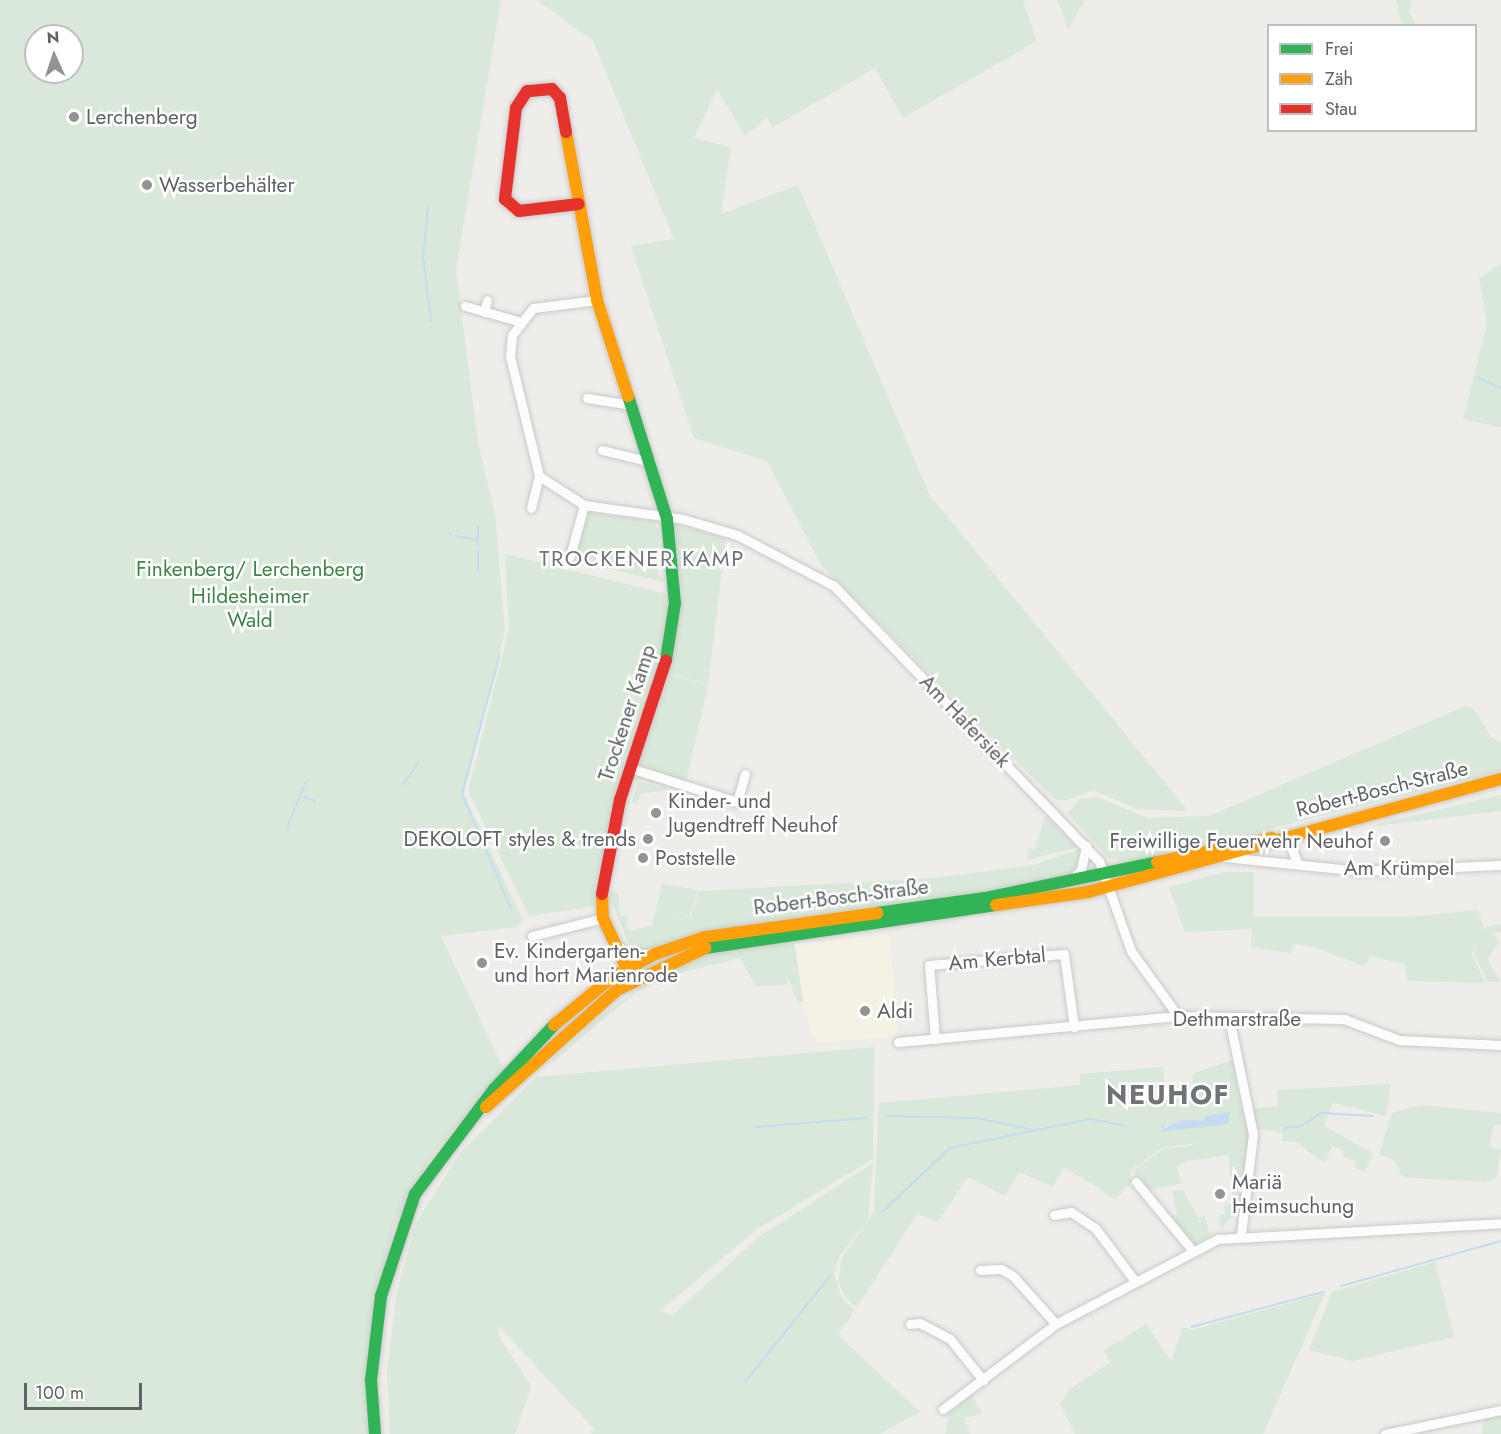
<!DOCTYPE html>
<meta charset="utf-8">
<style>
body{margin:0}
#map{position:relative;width:1501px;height:1434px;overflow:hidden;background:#eeedea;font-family:Jost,sans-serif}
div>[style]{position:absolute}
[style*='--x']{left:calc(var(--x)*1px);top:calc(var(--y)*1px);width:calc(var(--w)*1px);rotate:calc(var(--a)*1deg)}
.commercial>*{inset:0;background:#f5f2e5}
.green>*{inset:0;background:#d9e8d8}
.water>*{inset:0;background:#c3dbf3}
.stream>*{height:2px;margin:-1px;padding:0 1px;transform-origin:1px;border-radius:1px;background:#c3dbf3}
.roads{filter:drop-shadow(0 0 2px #c9c9c9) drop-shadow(0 0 2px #c9c9c9)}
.street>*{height:9px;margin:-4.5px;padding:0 4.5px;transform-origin:4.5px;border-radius:4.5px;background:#fcfcfc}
.fast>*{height:12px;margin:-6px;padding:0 6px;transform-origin:6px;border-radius:6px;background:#30b455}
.slow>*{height:12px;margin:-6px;padding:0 6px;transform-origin:6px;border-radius:6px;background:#ff9f0a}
.jam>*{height:12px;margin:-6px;padding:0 6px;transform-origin:6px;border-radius:6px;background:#e5322d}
.dots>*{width:16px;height:16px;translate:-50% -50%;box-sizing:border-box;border:3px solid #fff;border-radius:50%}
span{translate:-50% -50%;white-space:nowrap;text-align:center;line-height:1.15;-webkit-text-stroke:5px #fff;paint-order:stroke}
.poi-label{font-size:21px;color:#5f6266}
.left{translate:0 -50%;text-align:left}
.right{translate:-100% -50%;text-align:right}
.park-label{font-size:21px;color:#3f8548}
.street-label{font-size:21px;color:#5f6266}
.neighbourhood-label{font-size:22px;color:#707478;letter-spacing:1.5px}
.district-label{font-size:27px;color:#707478;font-weight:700;letter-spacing:1.5px}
.legend{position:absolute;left:1267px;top:24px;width:210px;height:108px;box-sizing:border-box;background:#fff;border:2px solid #bfc0c2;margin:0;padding:8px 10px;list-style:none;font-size:18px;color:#5f6266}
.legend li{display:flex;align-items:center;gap:12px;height:30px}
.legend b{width:30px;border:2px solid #bfc0c2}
.north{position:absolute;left:24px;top:24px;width:60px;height:60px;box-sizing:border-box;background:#fff;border:2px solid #bfc0c2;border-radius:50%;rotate:357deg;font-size:16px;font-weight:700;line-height:24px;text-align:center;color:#5f6266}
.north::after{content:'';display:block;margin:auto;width:21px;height:27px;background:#919394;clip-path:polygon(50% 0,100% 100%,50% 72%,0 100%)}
.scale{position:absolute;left:24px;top:1383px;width:118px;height:27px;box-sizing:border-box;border:3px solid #5f6266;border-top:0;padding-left:8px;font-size:18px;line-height:21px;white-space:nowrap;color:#5f6266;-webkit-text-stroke:4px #fff;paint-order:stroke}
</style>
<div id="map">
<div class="commercial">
<div style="clip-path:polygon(890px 934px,897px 1036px,817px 1043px,794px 985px,791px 945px)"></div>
</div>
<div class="green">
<div style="clip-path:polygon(evenodd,0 0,501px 0,456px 269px,478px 443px,495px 514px,505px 631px,464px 794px,523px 920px,517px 927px,441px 936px,504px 1070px,433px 1154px,396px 1221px,376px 1296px,367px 1357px,369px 1434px,0 1434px,0 0,36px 36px,72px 36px,72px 72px,36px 72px,36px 36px)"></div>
<div style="clip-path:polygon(537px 0,1023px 0,1037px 41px,903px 118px,875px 68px,772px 128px,767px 118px,745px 136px,717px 89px,694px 138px,731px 147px,721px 214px,798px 185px,929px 494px,1188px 811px,1137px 809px,1093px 790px,1064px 801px,1054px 799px,821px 565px,767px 461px,694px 438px,631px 246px,674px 239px,593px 41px)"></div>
<div style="clip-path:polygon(1058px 0,1085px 0,1068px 29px)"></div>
<div style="clip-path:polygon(1396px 0,1412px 0,1409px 11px,1415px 25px,1402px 25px)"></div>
<div style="clip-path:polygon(1501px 264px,1501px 427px,1463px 419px,1487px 323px,1479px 278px)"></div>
<div style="clip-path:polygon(587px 512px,653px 522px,659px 530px,658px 575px,668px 583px,574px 560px)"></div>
<div style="clip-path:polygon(672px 524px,726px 538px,708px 685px,669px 673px,683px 597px)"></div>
<div style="clip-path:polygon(505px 554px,682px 598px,676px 649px,633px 777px,608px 885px,609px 892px,619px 893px,620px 916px,627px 916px,628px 931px,691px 916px,699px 891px,934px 878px,1034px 865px,1080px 849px,1077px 868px,1064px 879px,634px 956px,610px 898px,609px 904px,529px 916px,468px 791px,509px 630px)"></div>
<div style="clip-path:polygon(669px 674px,708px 686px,684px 790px,634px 778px)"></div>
<div style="clip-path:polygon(1465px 706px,1474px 709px,1491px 737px,1501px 742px,1501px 771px,1132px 863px,1108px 858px,1068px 813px,1080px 799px,1097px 797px,1148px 818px,1209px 816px)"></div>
<div style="clip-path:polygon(638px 781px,671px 789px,640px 794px,637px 804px,632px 802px)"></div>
<div style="clip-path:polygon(1501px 795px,1501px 811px,1377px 826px,1377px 824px)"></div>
<div style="clip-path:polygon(1045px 816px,1078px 847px,1027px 860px,1029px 848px,1035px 849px)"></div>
<div style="clip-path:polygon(1225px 872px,1254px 872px,1254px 917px,1409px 917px,1478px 910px,1485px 932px,1472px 953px,1485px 983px,1407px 981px,1405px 964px,1370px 956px,1365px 967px,1315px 947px,1293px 944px,1291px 953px,1251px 947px,1252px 929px,1185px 932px,1169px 887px)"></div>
<div style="clip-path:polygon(662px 884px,698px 890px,690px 915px,652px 926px)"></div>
<div style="clip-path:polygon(1501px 924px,1501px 932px,1493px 933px,1499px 942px,1487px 959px,1501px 982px,1487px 982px,1474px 953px,1486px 927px)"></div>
<div style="clip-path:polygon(794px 940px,803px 1002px,798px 1002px,787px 976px,787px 985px,756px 986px,740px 958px,676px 974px,636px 992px,539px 1073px,598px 1018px,649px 982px,673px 973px,665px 965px,717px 947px)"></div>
<div style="clip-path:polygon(874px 1047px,873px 1159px,756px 1230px,660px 1311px,672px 1315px,760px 1236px,873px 1163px,868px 1220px,839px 1257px,834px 1273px,842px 1299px,855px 1310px,838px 1335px,920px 1412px,879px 1434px,591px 1434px,594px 1429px,499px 1326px,498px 1335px,531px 1386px,515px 1434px,390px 1434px,387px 1371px,397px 1291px,416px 1223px,459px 1154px,536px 1077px)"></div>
<div style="clip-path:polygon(1236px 1058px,1237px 1092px,1249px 1136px,1246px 1165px,1240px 1162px,1246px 1166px,1237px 1213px,1221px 1229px,1219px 1215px,1225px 1214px,1224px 1206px,1233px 1203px,1228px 1155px,1188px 1161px,1177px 1167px,1181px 1184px,1149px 1190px,1132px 1171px,1163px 1149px,1189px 1146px,1197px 1143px,1162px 1148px,1131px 1170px,1130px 1184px,1115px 1199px,1064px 1167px,1053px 1187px,1019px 1172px,1005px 1196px,968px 1177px,938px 1222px,917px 1214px,857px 1307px,846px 1298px,838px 1282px,842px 1258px,874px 1211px,879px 1103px,1080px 1085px,1080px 1074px,1163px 1067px,1166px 1099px,1192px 1096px,1193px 1074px)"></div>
<div style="clip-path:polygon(1391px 1084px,1386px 1116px,1333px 1103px,1324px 1126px,1373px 1153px,1365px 1172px,1355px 1168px,1356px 1161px,1343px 1157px,1342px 1150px,1332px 1146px,1325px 1163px,1296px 1142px,1282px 1141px,1282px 1132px,1257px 1129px,1252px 1109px,1278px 1106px,1277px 1090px)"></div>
<div style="clip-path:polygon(1422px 1105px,1501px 1113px,1501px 1125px,1493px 1125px,1490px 1147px,1501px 1149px,1497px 1177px,1485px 1182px,1402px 1177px,1395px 1161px,1379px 1154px,1392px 1113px)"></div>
<div style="clip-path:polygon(1183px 1190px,1198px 1218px,1205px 1216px,1210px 1235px,1185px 1250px,1161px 1218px,1177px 1215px,1172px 1191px)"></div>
<div style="clip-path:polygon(1435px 1262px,1454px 1337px,1352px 1361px,1309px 1350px,1332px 1292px)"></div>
<div style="clip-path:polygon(1325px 1293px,1263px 1434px,1075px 1434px,1060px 1404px,1070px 1389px,1111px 1362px,1103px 1351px,1146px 1324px,1171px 1361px,1183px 1327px,1192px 1330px)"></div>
<div style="clip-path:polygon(972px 1395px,982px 1414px,964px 1418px,970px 1434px,945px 1434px,949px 1413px)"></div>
<div style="clip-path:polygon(1501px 1415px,1501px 1434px,1482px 1434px,1484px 1418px)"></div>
</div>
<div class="water">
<div style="clip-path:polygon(1230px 1112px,1228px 1124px,1159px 1132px,1182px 1120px,1203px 1121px,1206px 1116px)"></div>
</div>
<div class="stream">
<div style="--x:428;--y:207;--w:50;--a:95.7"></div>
<div style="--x:423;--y:257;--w:64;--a:82.8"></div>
<div style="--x:1477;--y:377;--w:26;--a:25"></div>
<div style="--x:450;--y:534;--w:2;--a:0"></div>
<div style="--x:456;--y:536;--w:22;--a:10"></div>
<div style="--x:478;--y:542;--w:15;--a:-90"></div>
<div style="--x:478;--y:571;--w:21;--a:-90"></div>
<div style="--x:500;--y:654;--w:145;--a:105.2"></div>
<div style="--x:462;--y:794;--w:125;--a:66.9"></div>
<div style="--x:403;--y:784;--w:26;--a:-54"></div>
<div style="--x:304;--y:797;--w:12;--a:20"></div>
<div style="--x:288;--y:826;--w:48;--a:-68.2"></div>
<div style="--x:887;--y:1116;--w:90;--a:1.3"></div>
<div style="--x:977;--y:1118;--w:54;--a:11.7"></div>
<div style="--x:1162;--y:1126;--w:3;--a:45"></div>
<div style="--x:756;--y:1127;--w:111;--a:-4.6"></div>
<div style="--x:1284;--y:1128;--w:17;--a:-7"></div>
<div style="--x:1301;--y:1126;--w:24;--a:-33"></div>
<div style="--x:1321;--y:1113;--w:52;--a:3.3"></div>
<div style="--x:882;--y:1212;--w:93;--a:-43.3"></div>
<div style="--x:950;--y:1148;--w:143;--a:-11.7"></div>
<div style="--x:1090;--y:1119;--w:36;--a:11"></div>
<div style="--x:1341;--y:1286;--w:166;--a:-15.7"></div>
<div style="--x:1191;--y:1327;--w:137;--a:-14.9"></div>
<div style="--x:745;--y:1382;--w:136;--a:-51.3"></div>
</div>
<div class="roads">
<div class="street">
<div style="--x:597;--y:300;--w:64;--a:172.9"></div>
<div style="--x:533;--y:308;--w:34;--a:128"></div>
<div style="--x:512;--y:335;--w:21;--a:95"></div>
<div style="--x:510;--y:356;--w:123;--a:76.4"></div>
<div style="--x:539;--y:476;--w:54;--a:32.8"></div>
<div style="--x:584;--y:505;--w:100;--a:8"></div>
<div style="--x:683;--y:519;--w:56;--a:16.5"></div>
<div style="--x:737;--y:535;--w:110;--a:27.7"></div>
<div style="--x:834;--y:586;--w:382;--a:46.1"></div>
<div style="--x:1099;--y:861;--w:96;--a:70.4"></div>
<div style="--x:1131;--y:951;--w:80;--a:54.1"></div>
<div style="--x:465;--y:306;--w:55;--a:15.8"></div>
<div style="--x:484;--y:312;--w:12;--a:-76"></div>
<div style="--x:587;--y:398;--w:45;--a:9"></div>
<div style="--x:602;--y:450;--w:50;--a:13.8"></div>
<div style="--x:531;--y:508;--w:33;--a:-76"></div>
<div style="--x:570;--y:556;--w:53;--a:-74.6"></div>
<div style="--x:630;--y:768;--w:112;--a:17.6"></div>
<div style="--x:737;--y:802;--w:29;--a:-74"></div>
<div style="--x:1286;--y:834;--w:31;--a:69"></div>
<div style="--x:1225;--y:857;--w:136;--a:5.9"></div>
<div style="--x:1360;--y:871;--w:141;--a:-2.4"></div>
<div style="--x:1071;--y:880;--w:14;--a:-45"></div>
<div style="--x:1081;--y:870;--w:25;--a:-78"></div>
<div style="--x:532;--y:936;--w:73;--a:-14.2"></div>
<div style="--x:618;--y:946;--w:14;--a:34"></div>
<div style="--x:630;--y:954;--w:22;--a:0"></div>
<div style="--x:1229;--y:1018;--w:118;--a:78.3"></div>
<div style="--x:1253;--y:1134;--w:101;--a:96.8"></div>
<div style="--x:935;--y:1039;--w:74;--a:-94.6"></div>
<div style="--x:929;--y:965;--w:135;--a:-4.7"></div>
<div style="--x:1064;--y:954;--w:74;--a:82.2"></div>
<div style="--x:898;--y:1042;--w:281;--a:-5.3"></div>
<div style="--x:1178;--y:1016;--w:166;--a:1"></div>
<div style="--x:1344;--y:1019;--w:59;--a:20.9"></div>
<div style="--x:1399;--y:1040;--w:102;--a:2.8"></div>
<div style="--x:1136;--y:1182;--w:88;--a:50.5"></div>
<div style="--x:1054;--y:1215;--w:17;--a:-10"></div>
<div style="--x:1071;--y:1212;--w:30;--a:34"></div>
<div style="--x:1096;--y:1229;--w:64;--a:53.3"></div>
<div style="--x:980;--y:1270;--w:21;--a:-3"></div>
<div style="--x:1001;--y:1269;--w:14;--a:30"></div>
<div style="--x:1013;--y:1276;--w:64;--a:48.1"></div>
<div style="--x:910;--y:1324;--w:10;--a:-6"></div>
<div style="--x:920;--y:1323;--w:34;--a:28"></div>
<div style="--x:950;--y:1339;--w:53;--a:51.2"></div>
<div style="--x:943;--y:1409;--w:141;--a:-37"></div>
<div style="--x:1056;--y:1324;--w:183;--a:-27.7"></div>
<div style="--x:1218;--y:1239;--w:283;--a:-3.2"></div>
<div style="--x:1385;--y:1434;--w:118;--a:-11.7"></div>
</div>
<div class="fast">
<div style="--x:628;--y:396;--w:129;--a:72.4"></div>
<div style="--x:667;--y:519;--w:84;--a:84.6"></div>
<div style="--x:675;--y:603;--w:58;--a:99"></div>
<div style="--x:877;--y:913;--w:109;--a:-7.9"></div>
<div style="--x:985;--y:898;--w:176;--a:-11.8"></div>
<div style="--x:705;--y:948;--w:294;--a:-8.4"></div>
<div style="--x:375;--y:1434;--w:54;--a:-94.2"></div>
<div style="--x:371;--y:1380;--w:85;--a:-83.2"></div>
<div style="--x:381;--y:1296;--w:108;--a:-71.6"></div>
<div style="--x:415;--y:1194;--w:131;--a:-53"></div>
<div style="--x:494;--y:1089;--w:88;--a:-46.8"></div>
</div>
<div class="slow">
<div style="--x:566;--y:132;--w:171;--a:79.5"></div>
<div style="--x:597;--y:300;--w:101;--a:72.1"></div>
<div style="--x:1157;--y:862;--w:117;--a:-11.8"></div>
<div style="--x:602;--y:894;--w:24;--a:88"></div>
<div style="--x:603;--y:918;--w:68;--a:64.9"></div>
<div style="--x:996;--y:905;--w:93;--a:-8"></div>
<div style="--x:1088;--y:892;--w:428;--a:-15.3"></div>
<div style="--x:554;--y:1025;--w:74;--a:-39.5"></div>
<div style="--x:611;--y:978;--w:50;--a:-28.6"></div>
<div style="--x:655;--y:954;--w:53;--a:-18.8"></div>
<div style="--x:705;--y:937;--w:174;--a:-7.9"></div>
<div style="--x:486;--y:1107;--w:176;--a:-41.8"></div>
<div style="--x:617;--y:990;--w:98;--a:-25.5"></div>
</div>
<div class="jam">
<div style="--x:566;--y:132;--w:35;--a:-100"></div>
<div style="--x:560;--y:98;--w:12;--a:-132"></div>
<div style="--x:552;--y:89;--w:25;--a:175"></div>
<div style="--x:527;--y:91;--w:20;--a:123"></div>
<div style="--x:516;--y:108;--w:92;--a:96.9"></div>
<div style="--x:505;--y:199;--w:18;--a:41"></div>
<div style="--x:519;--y:211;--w:60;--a:-6.7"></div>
<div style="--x:602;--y:894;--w:96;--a:-79.2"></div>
<div style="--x:620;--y:800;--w:147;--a:-71.8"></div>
</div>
</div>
<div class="dots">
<div style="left:74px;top:117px;background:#919394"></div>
<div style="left:147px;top:185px;background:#919394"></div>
<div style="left:656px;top:813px;background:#919394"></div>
<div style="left:648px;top:839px;background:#919394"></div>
<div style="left:1385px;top:841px;background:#919394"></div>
<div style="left:643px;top:858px;background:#919394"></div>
<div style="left:482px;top:963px;background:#919394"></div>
<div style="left:865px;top:1011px;background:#919394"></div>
<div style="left:1220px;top:1194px;background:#919394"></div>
</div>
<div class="poi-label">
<span class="left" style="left:86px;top:117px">Lerchenberg</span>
<span class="left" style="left:159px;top:185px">Wasserbehälter</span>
<span class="left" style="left:668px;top:813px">Kinder- und<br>Jugendtreff Neuhof</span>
<span class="right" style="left:636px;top:839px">DEKOLOFT styles &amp; trends</span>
<span class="right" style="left:1373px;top:841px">Freiwillige Feuerwehr Neuhof</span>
<span class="left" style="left:655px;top:858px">Poststelle</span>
<span class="left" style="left:494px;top:963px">Ev. Kindergarten-<br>und hort Marienrode</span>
<span class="left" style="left:877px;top:1011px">Aldi</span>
<span class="left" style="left:1232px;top:1194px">Mariä<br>Heimsuchung</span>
</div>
<div class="park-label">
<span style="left:250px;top:569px">Finkenberg/ Lerchenberg</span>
<span style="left:250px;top:608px">Hildesheimer<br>Wald</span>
</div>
<div class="street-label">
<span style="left:627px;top:713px;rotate:-72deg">Trockener Kamp</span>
<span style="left:965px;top:721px;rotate:46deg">Am Hafersiek</span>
<span style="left:1382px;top:789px;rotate:-14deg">Robert-Bosch-Straße</span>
<span style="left:1399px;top:868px">Am Krümpel</span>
<span style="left:841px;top:897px;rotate:-7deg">Robert-Bosch-Straße</span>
<span style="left:997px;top:959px;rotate:-5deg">Am Kerbtal</span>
<span style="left:1237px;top:1019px">Dethmarstraße</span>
</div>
<div class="neighbourhood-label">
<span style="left:642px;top:559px">TROCKENER KAMP</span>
</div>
<div class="district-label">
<span style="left:1168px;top:1095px">NEUHOF</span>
</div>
<ul class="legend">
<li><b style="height:8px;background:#30b455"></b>Frei</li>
<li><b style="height:8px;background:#ff9f0a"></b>Zäh</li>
<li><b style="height:8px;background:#e5322d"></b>Stau</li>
</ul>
<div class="north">N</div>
<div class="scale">100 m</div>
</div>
